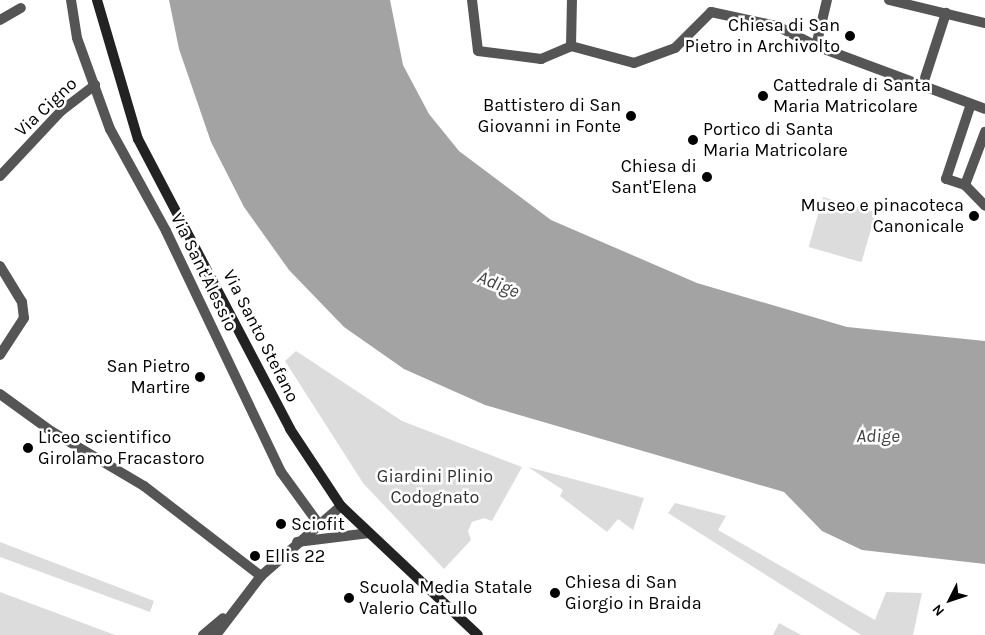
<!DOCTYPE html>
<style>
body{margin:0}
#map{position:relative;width:985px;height:635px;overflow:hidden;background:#fff;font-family:Karla,sans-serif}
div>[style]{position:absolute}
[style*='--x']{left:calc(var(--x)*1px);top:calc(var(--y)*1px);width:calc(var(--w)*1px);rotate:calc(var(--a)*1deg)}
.green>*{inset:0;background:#dcdcdc;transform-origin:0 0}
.water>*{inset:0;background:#a3a3a3}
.street>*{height:10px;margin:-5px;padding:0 5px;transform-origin:5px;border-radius:5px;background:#555}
.secondary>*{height:10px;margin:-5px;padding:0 5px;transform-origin:5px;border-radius:5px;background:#222}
.dots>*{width:14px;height:14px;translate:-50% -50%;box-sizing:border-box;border:2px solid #fff;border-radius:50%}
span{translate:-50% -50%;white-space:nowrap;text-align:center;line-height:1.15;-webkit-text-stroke:5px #fff;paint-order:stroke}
.poi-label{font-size:18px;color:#000}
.right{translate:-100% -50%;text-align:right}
.left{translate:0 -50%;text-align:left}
.street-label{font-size:18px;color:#000}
.park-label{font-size:18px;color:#333}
.water-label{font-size:19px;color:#444;font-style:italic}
.north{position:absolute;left:925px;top:575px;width:50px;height:50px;-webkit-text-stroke:4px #fff;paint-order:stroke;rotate:229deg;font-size:14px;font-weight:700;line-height:20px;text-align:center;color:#000}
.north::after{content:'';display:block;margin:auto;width:18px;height:22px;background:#000;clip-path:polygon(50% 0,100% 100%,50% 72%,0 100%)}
</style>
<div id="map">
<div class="green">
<div style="left:823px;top:197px;width:55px;height:52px;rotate:16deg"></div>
<div style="clip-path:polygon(296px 351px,402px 421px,522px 467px,492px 521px,484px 518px,472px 522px,468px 531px,471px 540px,444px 569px,363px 483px,285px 361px)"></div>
<div style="clip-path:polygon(528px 467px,644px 498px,633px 530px,618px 519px,607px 532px,560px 496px,563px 490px)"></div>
<div style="clip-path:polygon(675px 503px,726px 516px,718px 530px,875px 620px,886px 592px,922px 593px,913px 635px,861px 635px,668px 513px)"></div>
<div style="clip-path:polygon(0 542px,154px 601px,150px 612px,0 557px)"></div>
<div style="clip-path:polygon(0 592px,115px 635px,0 635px)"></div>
<div style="clip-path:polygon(779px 623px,801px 635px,773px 635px)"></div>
</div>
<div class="water">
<div style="clip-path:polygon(169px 0,390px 0,403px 65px,429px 114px,459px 151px,551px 220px,697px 283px,847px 327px,985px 341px,985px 564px,862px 550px,822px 531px,784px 492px,485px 405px,404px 369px,344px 327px,289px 270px,244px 207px,211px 142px,179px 49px)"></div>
</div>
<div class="street">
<div style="--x:71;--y:0;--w:38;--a:81"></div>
<div style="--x:77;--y:38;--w:97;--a:70.1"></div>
<div style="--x:110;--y:129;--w:116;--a:61.2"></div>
<div style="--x:166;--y:231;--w:267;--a:64.5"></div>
<div style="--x:281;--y:472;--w:63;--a:54"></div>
<div style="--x:472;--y:0;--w:51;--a:83.3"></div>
<div style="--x:478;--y:51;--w:64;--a:7.2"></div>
<div style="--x:541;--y:59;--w:33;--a:-23"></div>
<div style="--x:889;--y:0;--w:99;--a:13.5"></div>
<div style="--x:0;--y:20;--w:24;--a:-30"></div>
<div style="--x:571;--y:46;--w:65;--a:15.1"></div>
<div style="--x:634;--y:63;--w:44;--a:-20.1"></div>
<div style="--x:675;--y:48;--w:51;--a:-45"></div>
<div style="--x:711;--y:12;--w:67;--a:12"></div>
<div style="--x:777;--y:26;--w:44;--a:27.1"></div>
<div style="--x:816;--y:46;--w:180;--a:20.4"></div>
<div style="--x:571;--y:46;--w:46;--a:-88.8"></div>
<div style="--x:816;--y:46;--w:47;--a:-76.6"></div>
<div style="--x:922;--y:87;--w:78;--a:-72"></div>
<div style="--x:0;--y:176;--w:89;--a:-46.8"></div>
<div style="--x:61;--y:111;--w:43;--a:-37.4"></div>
<div style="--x:965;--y:185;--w:20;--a:-162"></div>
<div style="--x:946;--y:179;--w:79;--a:-71.6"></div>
<div style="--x:965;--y:185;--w:57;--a:-69.3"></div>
<div style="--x:965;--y:185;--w:29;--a:46"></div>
<div style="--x:0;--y:266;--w:42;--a:58.6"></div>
<div style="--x:22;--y:302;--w:16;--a:83"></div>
<div style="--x:24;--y:318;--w:44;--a:123"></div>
<div style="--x:0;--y:394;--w:63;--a:36"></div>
<div style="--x:51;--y:431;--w:108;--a:30.6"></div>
<div style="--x:144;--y:486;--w:148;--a:37.6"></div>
<div style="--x:297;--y:542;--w:73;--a:-7.1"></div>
<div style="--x:203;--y:635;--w:26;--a:-40"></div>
<div style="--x:216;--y:635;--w:74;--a:-52.7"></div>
<div style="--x:261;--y:576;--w:106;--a:-41.2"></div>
</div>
<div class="secondary">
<div style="--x:97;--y:0;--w:145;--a:73.6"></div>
<div style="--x:138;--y:139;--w:327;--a:62.3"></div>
<div style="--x:290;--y:429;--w:92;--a:56.5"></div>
<div style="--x:341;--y:506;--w:188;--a:43.3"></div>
</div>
<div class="dots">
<div style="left:850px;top:36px;background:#000"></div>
<div style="left:763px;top:96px;background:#000"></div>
<div style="left:631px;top:116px;background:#000"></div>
<div style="left:693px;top:140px;background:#000"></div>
<div style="left:707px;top:177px;background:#000"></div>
<div style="left:974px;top:216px;background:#000"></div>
<div style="left:200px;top:377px;background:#000"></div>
<div style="left:28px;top:448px;background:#000"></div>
<div style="left:281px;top:524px;background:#000"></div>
<div style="left:255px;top:556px;background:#000"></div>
<div style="left:555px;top:593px;background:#000"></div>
<div style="left:349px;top:598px;background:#000"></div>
</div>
<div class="poi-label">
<span class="right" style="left:840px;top:36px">Chiesa di San<br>Pietro in Archivolto</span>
<span class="left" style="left:773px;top:96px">Cattedrale di Santa<br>Maria Matricolare</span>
<span class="right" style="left:621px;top:116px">Battistero di San<br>Giovanni in Fonte</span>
<span class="left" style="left:703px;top:140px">Portico di Santa<br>Maria Matricolare</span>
<span class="right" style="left:697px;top:177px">Chiesa di<br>Sant'Elena</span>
<span class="right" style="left:964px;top:216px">Museo e pinacoteca<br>Canonicale</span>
<span class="right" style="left:190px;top:377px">San Pietro<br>Martire</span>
<span class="left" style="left:38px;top:448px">Liceo scientifico<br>Girolamo Fracastoro</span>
<span class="left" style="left:291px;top:524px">Sciofit</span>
<span class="left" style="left:265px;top:556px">Ellis 22</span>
<span class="left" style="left:565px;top:593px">Chiesa di San<br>Giorgio in Braida</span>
<span class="left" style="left:359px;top:598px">Scuola Media Statale<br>Valerio Catullo</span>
</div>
<div class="street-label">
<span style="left:46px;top:107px;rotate:-43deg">Via Cigno</span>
<span style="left:204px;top:272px;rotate:64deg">Via Sant'Alessio</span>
<span style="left:261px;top:336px;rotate:63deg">Via Santo Stefano</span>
</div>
<div class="park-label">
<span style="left:435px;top:487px">Giardini Plinio<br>Codognato</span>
</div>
<div class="water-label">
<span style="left:498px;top:285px;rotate:22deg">Adige</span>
<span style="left:878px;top:437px">Adige</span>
</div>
<div class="north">N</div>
</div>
